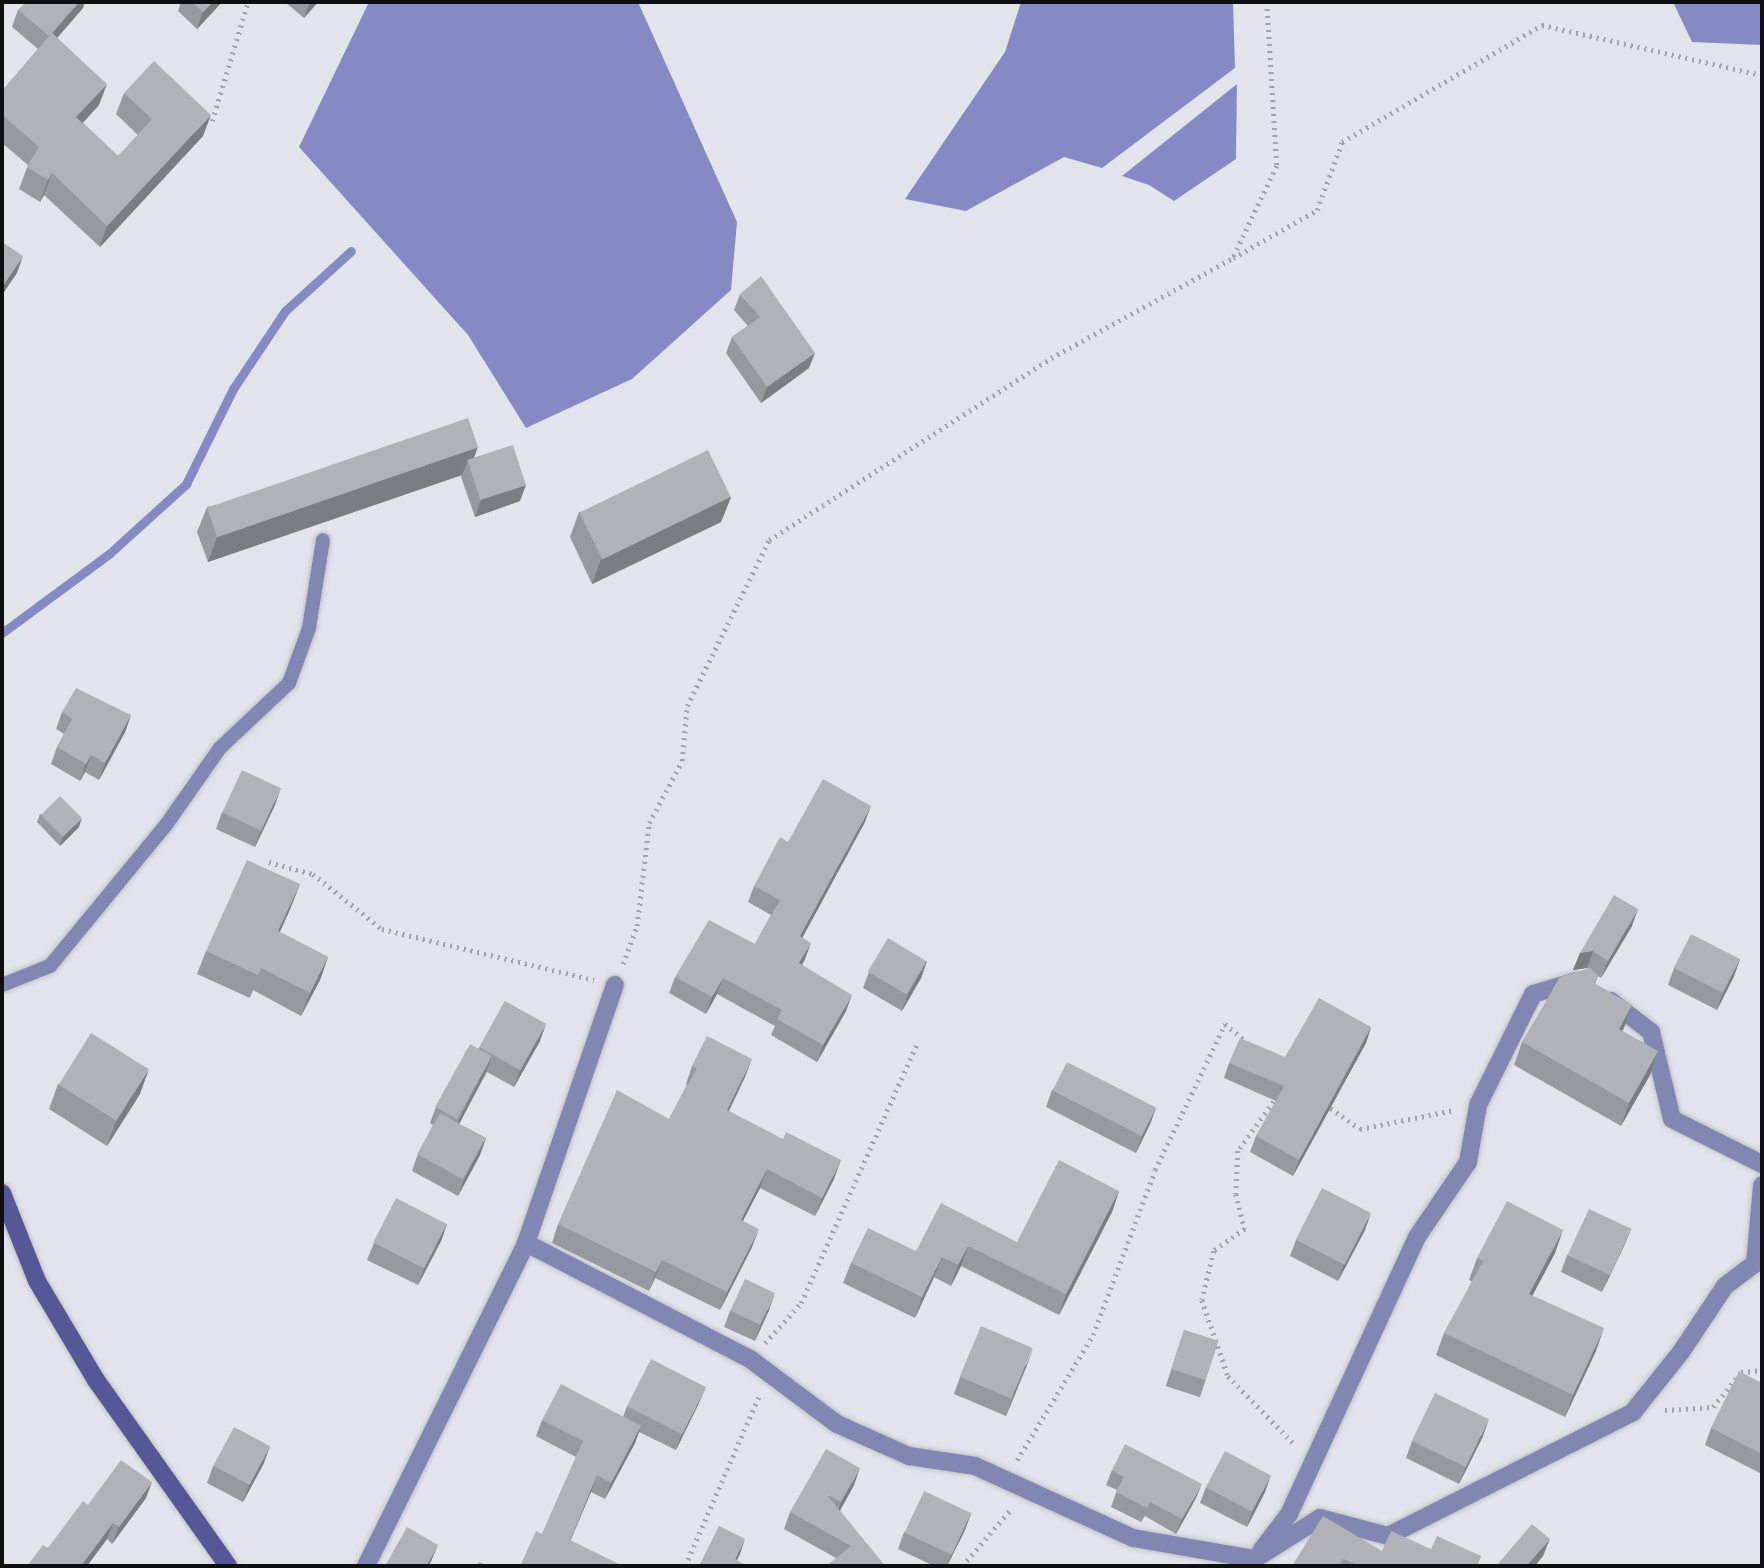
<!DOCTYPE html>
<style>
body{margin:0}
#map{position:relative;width:1764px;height:1568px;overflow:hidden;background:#e3e4eb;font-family:"PT Serif",serif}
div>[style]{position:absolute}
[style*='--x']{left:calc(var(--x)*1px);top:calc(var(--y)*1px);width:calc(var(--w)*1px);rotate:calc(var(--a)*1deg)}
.water>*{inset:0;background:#858ac5}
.stream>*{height:9px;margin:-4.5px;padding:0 4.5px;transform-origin:4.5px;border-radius:4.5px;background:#858ac5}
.path>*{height:4.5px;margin-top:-2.25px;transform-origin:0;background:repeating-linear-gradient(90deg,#a2a2a8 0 2px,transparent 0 7px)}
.roads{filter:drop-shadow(0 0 2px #c1c2c8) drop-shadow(0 0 2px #c1c2c8)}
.lane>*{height:14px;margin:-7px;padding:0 7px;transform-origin:7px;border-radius:7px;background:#8286b2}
.street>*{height:18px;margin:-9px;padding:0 9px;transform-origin:9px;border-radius:9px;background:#8286b2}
.secondary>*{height:18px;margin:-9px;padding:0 9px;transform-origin:9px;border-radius:9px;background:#555797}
.wall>*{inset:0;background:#98999e;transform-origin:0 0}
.shaded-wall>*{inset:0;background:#7c7d81}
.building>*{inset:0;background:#b1b2b8;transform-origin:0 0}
span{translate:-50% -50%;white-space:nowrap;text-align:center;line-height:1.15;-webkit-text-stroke:5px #f1f2f8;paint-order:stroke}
.frame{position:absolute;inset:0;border:4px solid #0f0f11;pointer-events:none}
</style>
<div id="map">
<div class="water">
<div style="clip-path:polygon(369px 2px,638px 2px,737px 222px,731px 290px,632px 379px,526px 428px,468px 335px,299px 147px)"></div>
<div style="clip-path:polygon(1021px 2px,1233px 2px,1235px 68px,1102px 168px,1064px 157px,966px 211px,905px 199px,1005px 52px)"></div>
<div style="clip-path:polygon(1673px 2px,1762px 2px,1762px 45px,1692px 42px)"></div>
<div style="clip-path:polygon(1237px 84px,1236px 159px,1174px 201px,1149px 185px,1122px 176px)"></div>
</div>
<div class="stream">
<div style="--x:2;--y:633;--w:134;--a:-36.5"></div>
<div style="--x:110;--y:553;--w:103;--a:-42.2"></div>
<div style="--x:186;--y:484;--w:106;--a:-63.7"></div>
<div style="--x:233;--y:389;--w:94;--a:-56.3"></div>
<div style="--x:285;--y:311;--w:89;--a:-42.3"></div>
</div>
<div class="path">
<div style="--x:1267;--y:2;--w:164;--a:86.5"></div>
<div style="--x:1277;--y:166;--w:102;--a:115.6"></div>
<div style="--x:1233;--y:258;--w:97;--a:-29.7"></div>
<div style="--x:1317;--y:210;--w:72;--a:-69.8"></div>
<div style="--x:1342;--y:142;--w:232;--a:-30.3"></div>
<div style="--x:1542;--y:25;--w:226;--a:12.8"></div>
<div style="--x:212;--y:121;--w:124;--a:-73.2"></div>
<div style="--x:269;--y:862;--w:46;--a:15.3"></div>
<div style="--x:313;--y:874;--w:88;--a:38.6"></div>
<div style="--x:382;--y:929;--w:218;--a:13.5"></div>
<div style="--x:623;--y:964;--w:40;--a:-69.8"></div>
<div style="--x:637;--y:926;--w:104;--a:-83.4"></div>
<div style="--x:649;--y:823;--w:70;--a:-62"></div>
<div style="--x:682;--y:761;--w:55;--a:-84.8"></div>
<div style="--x:687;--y:706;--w:185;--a:-63.7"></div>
<div style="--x:769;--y:540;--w:336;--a:-32.8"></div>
<div style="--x:1051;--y:358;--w:208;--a:-28.8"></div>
<div style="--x:1278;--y:1096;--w:68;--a:126"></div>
<div style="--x:1238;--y:1151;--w:43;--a:92.7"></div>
<div style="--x:1236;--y:1194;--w:36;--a:76"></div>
<div style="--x:1245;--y:1229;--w:38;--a:145"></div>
<div style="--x:1214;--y:1251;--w:50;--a:103.8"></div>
<div style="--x:1202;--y:1300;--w:80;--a:71.1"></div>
<div style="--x:1228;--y:1376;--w:96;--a:45.8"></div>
<div style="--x:1325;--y:1104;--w:43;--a:35.5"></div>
<div style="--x:1360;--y:1129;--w:96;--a:-11.4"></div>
<div style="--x:765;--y:1343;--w:54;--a:-48"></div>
<div style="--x:801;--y:1303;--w:284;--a:-65.9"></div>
<div style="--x:1665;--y:1410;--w:48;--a:-3.6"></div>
<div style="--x:1713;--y:1407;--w:45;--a:-51.3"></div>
<div style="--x:1741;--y:1372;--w:21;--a:-5"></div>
<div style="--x:1017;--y:1460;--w:146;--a:-58.7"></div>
<div style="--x:1093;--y:1335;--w:176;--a:-69.4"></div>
<div style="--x:1155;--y:1170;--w:162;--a:-64.4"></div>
<div style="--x:1225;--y:1024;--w:28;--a:39"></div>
<div style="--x:685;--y:1566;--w:185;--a:-66.5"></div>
<div style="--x:962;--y:1566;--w:77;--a:-49.2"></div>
</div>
<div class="roads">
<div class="lane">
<div style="--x:2;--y:985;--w:52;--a:-21.6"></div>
<div style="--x:50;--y:966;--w:183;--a:-50.6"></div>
<div style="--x:166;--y:825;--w:94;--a:-55"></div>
<div style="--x:220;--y:748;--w:95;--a:-43.3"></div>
<div style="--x:289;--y:683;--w:59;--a:-70"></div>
<div style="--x:309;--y:628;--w:89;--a:-81"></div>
</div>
<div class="street">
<div style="--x:1611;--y:1001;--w:51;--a:37.8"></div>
<div style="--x:1651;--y:1032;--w:89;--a:76.4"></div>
<div style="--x:1672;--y:1119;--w:101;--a:26.6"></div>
<div style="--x:526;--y:1243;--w:252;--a:27.4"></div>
<div style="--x:750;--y:1359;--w:109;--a:36.8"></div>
<div style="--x:837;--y:1424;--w:79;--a:24"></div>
<div style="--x:909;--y:1456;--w:67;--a:8.6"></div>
<div style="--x:975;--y:1466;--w:174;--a:24.5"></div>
<div style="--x:1133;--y:1538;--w:124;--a:9.8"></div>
<div style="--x:1255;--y:1559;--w:77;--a:-32.2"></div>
<div style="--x:1320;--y:1518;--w:70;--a:14.8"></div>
<div style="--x:1388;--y:1536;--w:275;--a:-26.8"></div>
<div style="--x:1633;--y:1412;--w:77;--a:-51.3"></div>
<div style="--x:1681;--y:1352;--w:79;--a:-56.3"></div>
<div style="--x:1725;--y:1286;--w:46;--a:-37.1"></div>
<div style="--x:1755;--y:1264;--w:79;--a:-84.9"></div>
<div style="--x:1261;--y:1551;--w:46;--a:-52.9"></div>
<div style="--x:1289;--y:1514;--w:305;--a:-65.2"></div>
<div style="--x:1417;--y:1237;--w:91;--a:-55.8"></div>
<div style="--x:1468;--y:1162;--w:58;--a:-80"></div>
<div style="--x:1478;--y:1105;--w:124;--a:-63.6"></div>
<div style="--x:1533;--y:994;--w:45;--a:-16.8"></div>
<div style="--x:366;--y:1566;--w:360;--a:-63.6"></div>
<div style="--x:526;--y:1243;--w:273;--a:-71"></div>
</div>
<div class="secondary">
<div style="--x:2;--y:1193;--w:95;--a:68.3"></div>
<div style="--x:37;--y:1281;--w:115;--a:59.2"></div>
<div style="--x:96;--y:1380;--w:228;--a:54.6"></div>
</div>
</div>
<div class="wall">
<div style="clip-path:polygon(181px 2px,222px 2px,197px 29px,178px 11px)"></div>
<div style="clip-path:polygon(285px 2px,318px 2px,304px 18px)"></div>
<div style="clip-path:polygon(83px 8px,57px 38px,99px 105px,83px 123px,118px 156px,138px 135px,116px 114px,124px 93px,203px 136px,100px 247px,44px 195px,40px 202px,19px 189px,28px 165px,2px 143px,2px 91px,38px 49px,12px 27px,18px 10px)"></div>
<div style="clip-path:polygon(740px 294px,809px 368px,761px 403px,726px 353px,732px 337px,748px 326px,734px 310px)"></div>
<div style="clip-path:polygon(474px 458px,520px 501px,475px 517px,461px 477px,462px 475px,208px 562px,197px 532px,207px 507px)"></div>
<div style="clip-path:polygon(731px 497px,721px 522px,592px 584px,570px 537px,579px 512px)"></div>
<div style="clip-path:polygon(62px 712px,131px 715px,125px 732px,99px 780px,85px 772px,80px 781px,51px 764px,57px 747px,64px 734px,56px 729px)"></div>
<div style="clip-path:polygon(275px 805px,255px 847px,216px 829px,222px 812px)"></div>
<div style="clip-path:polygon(40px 814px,79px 827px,60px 846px,37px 822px)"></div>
<div style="clip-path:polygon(865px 822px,802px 938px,805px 959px,802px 965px,846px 1011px,817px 1062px,771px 1035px,775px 1026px,717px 994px,706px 1014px,669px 993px,675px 977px,755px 944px,771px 915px,748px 902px,754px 886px,788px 842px)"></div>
<div style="clip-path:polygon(300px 884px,291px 907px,280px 932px,328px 957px,320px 980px,301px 1016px,253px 990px,250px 998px,197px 974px,206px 951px)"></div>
<div style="clip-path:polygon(1632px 926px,1601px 978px,1598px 976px,1595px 984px,1632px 1005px,1622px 1031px,1658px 1051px,1650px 1075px,1621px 1126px,1514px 1065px,1522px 1042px,1588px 969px,1587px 968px,1573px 970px,1580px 953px)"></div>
<div style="clip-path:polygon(1740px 959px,1734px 976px,1717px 1010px,1668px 985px,1674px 968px)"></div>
<div style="clip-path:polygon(927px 961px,921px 978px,902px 1011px,863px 988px,869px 972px)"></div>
<div style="clip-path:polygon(505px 1001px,540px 1041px,514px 1087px,487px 1072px,459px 1124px,486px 1138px,480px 1155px,458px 1196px,412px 1171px,418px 1154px,433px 1125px,430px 1123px,436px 1107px,479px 1048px)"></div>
<div style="clip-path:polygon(1371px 1027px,1366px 1043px,1293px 1176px,1250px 1152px,1256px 1136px,1276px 1101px,1224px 1078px,1229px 1063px,1285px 1057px)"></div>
<div style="clip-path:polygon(692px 1066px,745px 1077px,729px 1111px,834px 1179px,815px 1216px,760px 1188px,743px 1221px,752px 1247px,720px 1310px,655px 1278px,649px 1291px,552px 1243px,558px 1224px,669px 1119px,687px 1085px,686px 1084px)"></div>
<div style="clip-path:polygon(58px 1084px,140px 1094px,107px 1146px,49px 1109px)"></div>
<div style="clip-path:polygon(1052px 1090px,1156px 1108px,1150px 1124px,1136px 1153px,1046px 1107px)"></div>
<div style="clip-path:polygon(1119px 1191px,1112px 1212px,1059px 1315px,961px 1266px,951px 1286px,934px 1277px,915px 1318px,843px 1283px,851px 1263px,916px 1251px,1017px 1242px)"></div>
<div style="clip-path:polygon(447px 1224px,441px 1241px,418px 1285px,367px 1260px,374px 1243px)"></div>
<div style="clip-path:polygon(1631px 1229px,1624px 1246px,1602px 1292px,1561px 1272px,1567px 1255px)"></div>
<div style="clip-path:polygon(1365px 1230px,1338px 1281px,1290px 1256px,1296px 1240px)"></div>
<div style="clip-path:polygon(1555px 1253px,1532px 1296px,1596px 1351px,1565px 1417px,1436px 1355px,1444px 1333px,1472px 1282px,1469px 1280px,1477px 1258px)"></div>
<div style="clip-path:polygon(769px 1310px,755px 1341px,724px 1327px,730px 1311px)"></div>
<div style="left:1184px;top:1330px;width:36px;height:59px;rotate:18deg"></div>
<div style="clip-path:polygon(1027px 1365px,1006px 1416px,954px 1394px,960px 1377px)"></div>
<div style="clip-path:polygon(1762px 1383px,1762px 1474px,1705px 1445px,1711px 1428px)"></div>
<div style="clip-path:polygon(699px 1403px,676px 1450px,639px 1432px,635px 1443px,605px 1499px,591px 1492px,570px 1540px,542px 1534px,576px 1457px,536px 1436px,542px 1420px,623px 1417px,627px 1406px)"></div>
<div style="clip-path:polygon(1483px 1436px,1459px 1484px,1406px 1458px,1412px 1441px)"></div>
<div style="clip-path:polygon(264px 1463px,243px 1502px,207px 1483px,213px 1466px)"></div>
<div style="clip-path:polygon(1112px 1470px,1196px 1498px,1176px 1534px,1145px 1516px,1141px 1522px,1111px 1507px,1117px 1490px,1106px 1485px)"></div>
<div style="clip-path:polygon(854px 1485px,840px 1511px,885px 1566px,836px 1558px,784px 1529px,790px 1512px)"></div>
<div style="clip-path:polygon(1206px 1487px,1265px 1492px,1247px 1527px,1200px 1503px)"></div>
<div style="clip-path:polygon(146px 1498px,112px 1544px,107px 1539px,87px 1566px,27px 1566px,48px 1548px,88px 1505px)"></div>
<div style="clip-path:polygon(971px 1513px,965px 1530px,947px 1566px,934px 1566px,898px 1549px,904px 1532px)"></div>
<div style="clip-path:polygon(1431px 1549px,1481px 1556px,1477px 1566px,1292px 1566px,1382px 1551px)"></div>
</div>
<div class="shaded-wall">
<div style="clip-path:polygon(79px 2px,85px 2px,83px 8px,43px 54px,49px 37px)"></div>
<div style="clip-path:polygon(213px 2px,222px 2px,197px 29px,203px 12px)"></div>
<div style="clip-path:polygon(310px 2px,318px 2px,304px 18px)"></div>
<div style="clip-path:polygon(107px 84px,99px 105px,68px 138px,76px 117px)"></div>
<div style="clip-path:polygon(211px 115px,203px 136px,100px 247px,107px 226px)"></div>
<div style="clip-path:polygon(52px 173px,44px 195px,40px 202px,48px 180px)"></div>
<div style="clip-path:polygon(23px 256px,17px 273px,2px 295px,2px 287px)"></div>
<div style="clip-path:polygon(815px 353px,809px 368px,761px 403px,767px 387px)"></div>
<div style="clip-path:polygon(478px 447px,470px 469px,468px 461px,462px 475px,208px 562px,217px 537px)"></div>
<div style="clip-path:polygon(526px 485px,520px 501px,475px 517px,481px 500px)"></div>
<div style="clip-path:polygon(731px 497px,721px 522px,592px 584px,601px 559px)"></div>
<div style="clip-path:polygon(131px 715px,125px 732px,99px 780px,105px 763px)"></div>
<div style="clip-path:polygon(91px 755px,85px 772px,80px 781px,86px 764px)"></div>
<div style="clip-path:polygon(281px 788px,275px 805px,255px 847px,261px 830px)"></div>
<div style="clip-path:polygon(871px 806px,865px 822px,794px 953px,800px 936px)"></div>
<div style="clip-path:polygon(82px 818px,79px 827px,60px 846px,63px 837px)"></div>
<div style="clip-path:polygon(300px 884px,291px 907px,270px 953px,278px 931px)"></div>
<div style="clip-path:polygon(1638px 909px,1632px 926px,1601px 978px,1608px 961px)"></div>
<div style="clip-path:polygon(811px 943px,805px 959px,794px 980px,799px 963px)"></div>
<div style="clip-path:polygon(1593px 951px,1587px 968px,1573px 970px,1580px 953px)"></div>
<div style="clip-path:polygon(328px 957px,320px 980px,301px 1016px,310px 993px)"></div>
<div style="clip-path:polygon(1740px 959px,1734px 976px,1717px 1010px,1723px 993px)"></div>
<div style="clip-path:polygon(927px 961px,921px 978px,902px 1011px,908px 994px)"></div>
<div style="clip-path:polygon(723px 978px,717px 994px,706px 1014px,712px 997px)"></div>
<div style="clip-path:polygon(852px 995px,846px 1011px,817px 1062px,823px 1045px)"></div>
<div style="clip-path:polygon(1632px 1005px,1624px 1028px,1611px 1052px,1619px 1029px)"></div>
<div style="clip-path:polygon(546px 1024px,540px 1041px,514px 1087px,520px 1070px)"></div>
<div style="clip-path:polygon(1371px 1027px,1366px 1043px,1293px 1176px,1299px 1160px)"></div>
<div style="clip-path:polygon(1658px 1051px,1650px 1075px,1621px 1126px,1629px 1103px)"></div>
<div style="clip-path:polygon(492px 1056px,486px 1072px,453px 1136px,459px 1119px)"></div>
<div style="clip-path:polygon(752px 1059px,745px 1077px,720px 1128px,727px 1110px)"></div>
<div style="clip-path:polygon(149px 1069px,140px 1094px,107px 1146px,116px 1121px)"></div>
<div style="clip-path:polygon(1156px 1108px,1150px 1124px,1136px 1153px,1142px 1136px)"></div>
<div style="clip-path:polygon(486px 1138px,480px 1155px,458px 1196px,464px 1179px)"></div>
<div style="clip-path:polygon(841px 1160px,834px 1179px,815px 1216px,822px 1198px)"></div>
<div style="clip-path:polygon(767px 1169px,760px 1188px,734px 1238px,741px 1220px)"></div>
<div style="clip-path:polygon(1119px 1191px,1112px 1212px,1059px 1315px,1066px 1294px)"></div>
<div style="clip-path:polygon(1371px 1213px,1365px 1230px,1338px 1281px,1344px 1264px)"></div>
<div style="clip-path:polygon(447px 1224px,441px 1241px,418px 1285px,424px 1269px)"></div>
<div style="clip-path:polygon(759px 1229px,752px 1247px,720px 1310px,727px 1292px)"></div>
<div style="clip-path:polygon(1631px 1229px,1624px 1246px,1602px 1292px,1609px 1275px)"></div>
<div style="clip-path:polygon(1563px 1230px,1555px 1253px,1521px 1317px,1529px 1294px)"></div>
<div style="clip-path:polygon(968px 1246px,961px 1266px,951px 1286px,958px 1265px)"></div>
<div style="clip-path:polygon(942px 1257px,934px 1277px,915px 1318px,922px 1297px)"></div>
<div style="clip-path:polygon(662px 1260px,655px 1278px,649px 1291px,656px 1272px)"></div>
<div style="clip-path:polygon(775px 1293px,769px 1310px,755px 1341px,761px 1324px)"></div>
<div style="clip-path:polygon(1604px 1328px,1596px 1351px,1565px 1417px,1573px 1395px)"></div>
<div style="clip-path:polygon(1033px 1348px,1027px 1365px,1006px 1416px,1012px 1399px)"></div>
<div style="clip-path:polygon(706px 1387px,699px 1403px,676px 1450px,682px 1433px)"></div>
<div style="clip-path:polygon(1489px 1419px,1483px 1436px,1459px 1484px,1466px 1467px)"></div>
<div style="clip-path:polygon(641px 1426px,635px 1443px,605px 1499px,611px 1483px)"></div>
<div style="clip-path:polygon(270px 1446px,264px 1463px,243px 1502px,249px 1485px)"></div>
<div style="clip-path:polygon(860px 1468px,854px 1485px,835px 1519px,841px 1502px)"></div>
<div style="clip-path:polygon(597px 1475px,591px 1492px,564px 1556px,570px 1540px)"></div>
<div style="clip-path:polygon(1271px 1475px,1265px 1492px,1247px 1527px,1253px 1510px)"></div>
<div style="clip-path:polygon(152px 1482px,146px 1498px,112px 1544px,119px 1527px)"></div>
<div style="clip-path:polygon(1202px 1484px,1196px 1498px,1176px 1534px,1182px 1519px)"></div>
<div style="clip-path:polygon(971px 1513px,965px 1530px,947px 1566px,951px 1555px)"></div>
<div style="clip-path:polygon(113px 1523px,107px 1539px,87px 1566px,81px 1566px)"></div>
<div style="clip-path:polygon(745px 1539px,740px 1554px,734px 1566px,735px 1559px)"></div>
<div style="clip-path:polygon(1550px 1539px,1543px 1556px,1535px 1566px,1526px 1566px)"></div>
<div style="clip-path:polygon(438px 1545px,429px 1566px,426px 1566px)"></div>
</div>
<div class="building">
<div style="clip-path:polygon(26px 2px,79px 2px,52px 33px,49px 36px,18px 10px)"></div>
<div style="clip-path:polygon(192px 2px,213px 2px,203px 12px)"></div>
<div style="clip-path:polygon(52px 33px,107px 84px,76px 117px,118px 156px,152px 119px,124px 93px,154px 61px,211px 115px,107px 226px,52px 173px,48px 180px,27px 167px,39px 147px,2px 115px,2px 91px)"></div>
<div style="clip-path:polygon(2px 242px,23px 256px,2px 287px)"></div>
<div style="clip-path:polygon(761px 276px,815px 353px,767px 387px,732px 337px,760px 317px,740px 294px)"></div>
<div style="left:468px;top:418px;width:31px;height:276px;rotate:71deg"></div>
<div style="left:513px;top:445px;width:42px;height:48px;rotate:72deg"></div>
<div style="left:708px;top:450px;width:52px;height:143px;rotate:64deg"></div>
<div style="clip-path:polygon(76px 688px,131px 715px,105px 763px,91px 755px,86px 764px,57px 747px,72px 719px,62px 712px)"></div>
<div style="left:242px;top:770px;width:43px;height:47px;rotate:25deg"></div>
<div style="clip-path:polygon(823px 779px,871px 806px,800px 936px,811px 943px,799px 963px,852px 995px,823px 1045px,777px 1019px,782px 1010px,723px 978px,712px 997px,675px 977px,709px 920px,755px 944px,780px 900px,754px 886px,780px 837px,788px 842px)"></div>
<div style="left:60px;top:796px;width:31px;height:27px;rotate:45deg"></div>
<div style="clip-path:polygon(247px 860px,300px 884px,278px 931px,328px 957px,310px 993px,261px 968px,258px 975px,206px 951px)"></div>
<div style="clip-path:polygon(1614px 895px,1638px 909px,1608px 961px,1593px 951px,1580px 953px)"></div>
<div style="left:1691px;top:934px;width:55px;height:38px;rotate:27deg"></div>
<div style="left:888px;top:938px;width:45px;height:39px;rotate:31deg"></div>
<div style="clip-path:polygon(1590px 968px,1598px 975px,1594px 983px,1632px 1005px,1619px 1029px,1658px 1051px,1629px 1103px,1522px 1042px,1560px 977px)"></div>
<div style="clip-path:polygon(1319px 998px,1371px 1027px,1299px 1160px,1256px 1136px,1284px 1086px,1229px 1063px,1240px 1038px,1285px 1057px)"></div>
<div style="left:505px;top:1001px;width:47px;height:53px;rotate:29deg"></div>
<div style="left:91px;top:1033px;width:68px;height:61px;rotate:32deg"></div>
<div style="clip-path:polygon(707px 1036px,752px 1059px,727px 1110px,783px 1139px,786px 1132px,841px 1160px,822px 1198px,767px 1169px,741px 1220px,759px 1229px,727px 1292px,662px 1260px,656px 1272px,558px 1224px,617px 1090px,669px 1119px,697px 1068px,692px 1066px)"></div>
<div style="left:470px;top:1044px;width:25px;height:72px;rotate:29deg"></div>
<div style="left:1067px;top:1062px;width:100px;height:32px;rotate:27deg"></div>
<div style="left:440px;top:1113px;width:52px;height:47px;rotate:29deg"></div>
<div style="clip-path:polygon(1059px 1160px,1119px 1191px,1066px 1294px,968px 1246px,958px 1265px,942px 1257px,922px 1297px,851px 1263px,868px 1228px,916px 1251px,941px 1203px,1017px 1242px)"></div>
<div style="left:1322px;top:1188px;width:55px;height:58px;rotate:27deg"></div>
<div style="left:396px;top:1198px;width:57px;height:50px;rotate:27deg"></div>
<div style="clip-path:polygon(1507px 1201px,1563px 1230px,1529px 1294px,1604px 1328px,1573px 1395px,1444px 1333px,1483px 1261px,1477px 1258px)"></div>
<div style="left:1589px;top:1209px;width:47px;height:51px;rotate:25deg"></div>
<div style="left:745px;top:1279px;width:33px;height:35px;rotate:25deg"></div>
<div style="left:981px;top:1326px;width:56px;height:55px;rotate:23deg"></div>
<div style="left:1184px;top:1330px;width:36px;height:41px;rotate:18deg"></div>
<div style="left:651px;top:1359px;width:62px;height:53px;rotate:27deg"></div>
<div style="clip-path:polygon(1739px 1371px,1762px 1383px,1762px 1454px,1711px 1428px)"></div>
<div style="clip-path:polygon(561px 1384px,641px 1426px,611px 1483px,597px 1475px,570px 1540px,623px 1566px,520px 1566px,536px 1531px,542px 1534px,583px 1441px,542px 1420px)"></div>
<div style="left:1435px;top:1393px;width:60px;height:53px;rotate:26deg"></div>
<div style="left:234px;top:1427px;width:41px;height:44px;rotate:28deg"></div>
<div style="clip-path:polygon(1125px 1444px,1202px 1484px,1182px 1519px,1150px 1502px,1147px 1508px,1116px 1492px,1124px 1477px,1112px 1470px)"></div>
<div style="clip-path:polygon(826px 1449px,860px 1468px,841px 1502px,827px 1495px,885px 1566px,826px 1566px,851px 1546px,790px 1512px)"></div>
<div style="left:1225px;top:1451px;width:52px;height:41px;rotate:28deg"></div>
<div style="clip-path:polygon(121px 1460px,152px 1482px,119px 1527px,113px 1523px,81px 1566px,27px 1566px,43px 1545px,48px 1548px,83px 1501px,88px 1505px)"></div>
<div style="left:924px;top:1491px;width:52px;height:46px;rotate:25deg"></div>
<div style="clip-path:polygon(1323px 1516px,1382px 1551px,1391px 1531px,1431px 1549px,1437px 1536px,1481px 1556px,1476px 1566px,1361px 1566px,1343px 1559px,1339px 1566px,1292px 1566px)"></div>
<div style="clip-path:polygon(1532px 1524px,1550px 1539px,1526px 1566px,1498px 1566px,1497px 1565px)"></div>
<div style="clip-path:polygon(719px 1526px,745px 1539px,735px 1559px,747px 1566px,699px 1566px)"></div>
<div style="clip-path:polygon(407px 1527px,438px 1545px,426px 1566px,385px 1566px)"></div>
<div style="clip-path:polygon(479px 1562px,488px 1566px,477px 1566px)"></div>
</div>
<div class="frame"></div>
</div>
